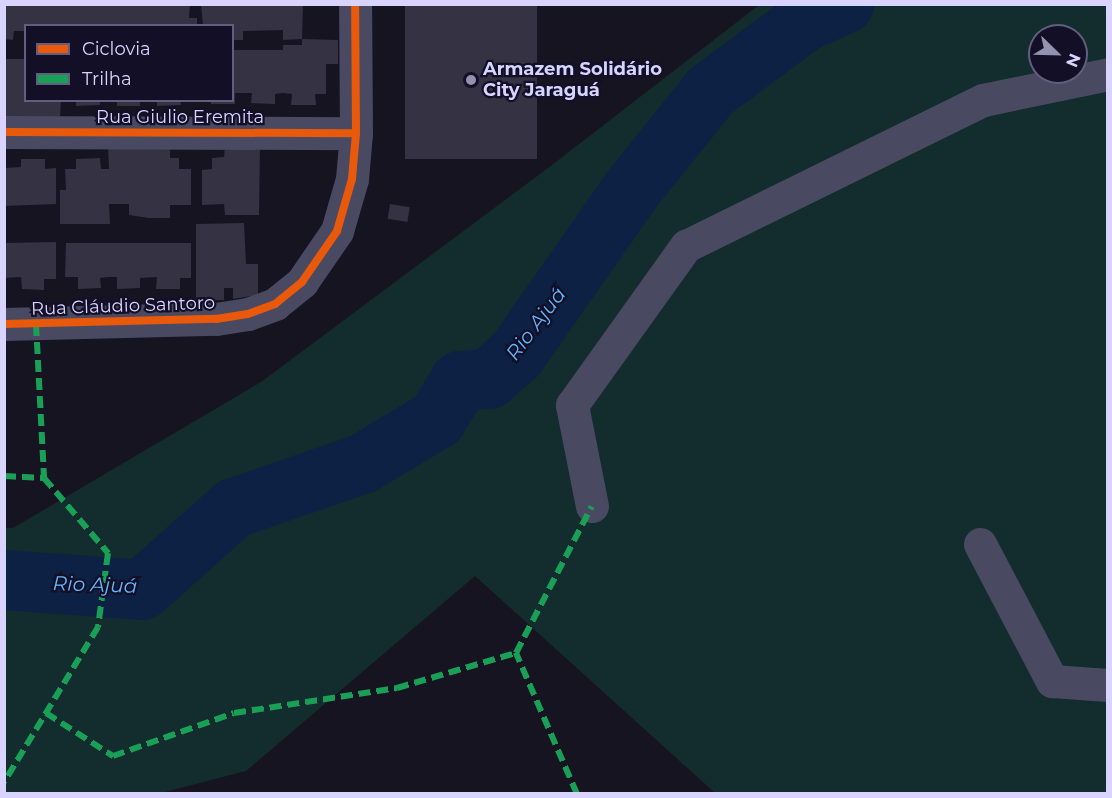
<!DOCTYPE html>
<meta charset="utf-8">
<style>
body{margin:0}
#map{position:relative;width:1112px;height:798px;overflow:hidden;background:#161421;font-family:Montserrat,sans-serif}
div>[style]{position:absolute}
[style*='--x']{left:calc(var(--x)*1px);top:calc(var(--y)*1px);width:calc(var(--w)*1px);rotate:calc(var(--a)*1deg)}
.green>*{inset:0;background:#132c2d}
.river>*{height:60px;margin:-30px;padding:0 30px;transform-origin:30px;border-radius:30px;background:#0d2144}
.building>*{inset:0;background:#343243;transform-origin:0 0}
.minor>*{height:33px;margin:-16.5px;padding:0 16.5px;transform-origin:16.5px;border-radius:16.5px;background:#4a4962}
.quiet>*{height:6px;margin-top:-3px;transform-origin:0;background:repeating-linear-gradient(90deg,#1a9f57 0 12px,transparent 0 18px)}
.cycleway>*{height:8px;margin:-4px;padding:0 4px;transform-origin:4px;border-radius:4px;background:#e8590c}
.dots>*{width:16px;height:16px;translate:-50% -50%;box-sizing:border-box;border:3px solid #130f26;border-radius:50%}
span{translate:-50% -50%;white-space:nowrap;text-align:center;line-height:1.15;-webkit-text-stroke:4.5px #130f26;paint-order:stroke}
.poi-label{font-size:18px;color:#d9d4ff;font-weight:700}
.left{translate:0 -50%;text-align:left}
.street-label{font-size:18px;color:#d9d4ff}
.water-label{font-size:20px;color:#62b6ff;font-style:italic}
.frame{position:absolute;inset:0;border:6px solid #d9d4ff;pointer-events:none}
.legend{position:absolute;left:24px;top:24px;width:210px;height:78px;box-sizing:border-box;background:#130f26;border:2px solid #625e7d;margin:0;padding:8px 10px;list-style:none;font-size:18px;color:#d9d4ff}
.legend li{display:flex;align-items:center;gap:12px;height:30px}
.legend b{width:30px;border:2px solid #625e7d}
.north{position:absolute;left:1028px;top:24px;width:60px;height:60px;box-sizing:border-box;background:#130f26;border:2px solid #625e7d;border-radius:50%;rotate:113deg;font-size:16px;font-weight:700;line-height:24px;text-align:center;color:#d9d4ff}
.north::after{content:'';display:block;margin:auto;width:21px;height:27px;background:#9591b1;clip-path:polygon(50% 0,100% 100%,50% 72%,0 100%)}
</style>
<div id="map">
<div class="green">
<div style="clip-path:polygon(evenodd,759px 5px,1107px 5px,1107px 793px,715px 793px,475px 576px,246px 771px,161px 793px,5px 793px,4px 528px,13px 528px,261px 382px,548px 168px,759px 5px,1040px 36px,1076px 36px,1076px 72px,1040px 72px,1040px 36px)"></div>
</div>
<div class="river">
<div style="--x:4;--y:580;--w:138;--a:4.1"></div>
<div style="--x:142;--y:590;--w:123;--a:-41.7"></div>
<div style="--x:234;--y:508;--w:135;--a:-19"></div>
<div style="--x:362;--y:464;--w:87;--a:-31"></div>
<div style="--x:437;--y:419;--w:44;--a:-58.8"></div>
<div style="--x:460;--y:381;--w:29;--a:-4"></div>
<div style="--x:489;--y:379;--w:36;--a:-42"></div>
<div style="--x:516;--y:355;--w:204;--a:-55"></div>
<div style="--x:633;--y:188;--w:124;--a:-51.2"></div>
<div style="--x:711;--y:91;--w:116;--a:-36.6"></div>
<div style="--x:804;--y:22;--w:44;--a:-24.2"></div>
</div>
<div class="building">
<div style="clip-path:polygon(4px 4px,190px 4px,189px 18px,197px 18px,197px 26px,26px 26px,26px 31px,14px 31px,13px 40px,4px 39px)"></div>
<div style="clip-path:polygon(201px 4px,303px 4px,302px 39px,283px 40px,283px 30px,243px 31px,243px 40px,232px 40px,232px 26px,203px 26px)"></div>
<div style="left:405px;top:4px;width:132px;height:155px"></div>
<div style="clip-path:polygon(302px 39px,338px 40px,338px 64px,326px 64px,326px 94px,315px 94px,316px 105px,291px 105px,292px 94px,283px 93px,275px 94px,275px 104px,251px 103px,252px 93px,235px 93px,235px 104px,211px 104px,211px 100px,232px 100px,232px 50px,283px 50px,283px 45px,302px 45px)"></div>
<div style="clip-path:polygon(4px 59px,26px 59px,26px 100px,61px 100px,60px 118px,4px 118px)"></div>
<div style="clip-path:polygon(76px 100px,100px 100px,100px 105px,76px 106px)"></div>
<div style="left:117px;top:100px;width:23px;height:6px"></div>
<div style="clip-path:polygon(157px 100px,180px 100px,181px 105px,157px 106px)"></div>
<div style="clip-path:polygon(108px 145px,170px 145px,170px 158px,179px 158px,179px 169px,191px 169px,191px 205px,170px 205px,170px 218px,149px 218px,129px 215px,129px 204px,109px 204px,110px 224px,60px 224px,60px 190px,66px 190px,65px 169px,76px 169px,76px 159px,100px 158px,101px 169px,109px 169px)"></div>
<div style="clip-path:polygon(225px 145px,260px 145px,259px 215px,225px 215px,224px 204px,202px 205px,202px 170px,212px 169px,212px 158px,224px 157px)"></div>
<div style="clip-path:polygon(21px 159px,45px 159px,45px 169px,56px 168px,56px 204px,4px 206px,4px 168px,21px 167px)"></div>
<div style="left:390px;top:204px;width:20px;height:15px;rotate:9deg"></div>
<div style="clip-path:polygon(244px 223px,246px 264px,258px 264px,258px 295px,233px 299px,233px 288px,224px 288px,224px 300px,196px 300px,196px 224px)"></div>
<div style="clip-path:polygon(56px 242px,56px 279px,44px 279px,44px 290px,22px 289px,21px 277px,4px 278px,4px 243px)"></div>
<div style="clip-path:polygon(66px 243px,191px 243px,191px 278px,180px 278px,180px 289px,156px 289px,157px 277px,140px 278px,140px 288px,117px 289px,117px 277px,109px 277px,100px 278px,101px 288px,78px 289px,78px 277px,65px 277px)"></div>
</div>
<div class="minor">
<div style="--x:4;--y:132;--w:352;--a:0.2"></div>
<div style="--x:4;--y:324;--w:212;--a:-1.4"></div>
<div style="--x:216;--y:319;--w:32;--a:-9"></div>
<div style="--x:248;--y:314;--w:29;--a:-20"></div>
<div style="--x:275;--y:304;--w:35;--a:-39"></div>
<div style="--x:302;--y:282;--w:62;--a:-55.5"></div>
<div style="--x:337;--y:231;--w:54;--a:-73.9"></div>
<div style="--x:352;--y:179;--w:46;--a:-85"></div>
<div style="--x:356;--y:133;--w:129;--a:-90.4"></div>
<div style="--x:592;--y:506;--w:103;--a:-101.2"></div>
<div style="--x:572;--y:405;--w:196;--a:-54.4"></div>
<div style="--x:686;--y:246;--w:331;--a:-26.2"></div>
<div style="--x:983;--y:100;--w:128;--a:-11.7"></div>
<div style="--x:980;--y:544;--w:155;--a:62.3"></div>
<div style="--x:1052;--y:681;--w:56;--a:4.1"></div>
</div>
<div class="quiet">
<div style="--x:36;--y:324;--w:154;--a:87"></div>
<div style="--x:4;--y:476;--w:40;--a:2.9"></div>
<div style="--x:44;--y:478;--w:99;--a:49.5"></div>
<div style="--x:108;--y:553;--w:75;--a:97.7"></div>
<div style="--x:98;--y:627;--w:181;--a:121.2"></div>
<div style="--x:46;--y:713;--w:80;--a:32.7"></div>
<div style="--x:113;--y:756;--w:128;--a:-19.6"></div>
<div style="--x:234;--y:713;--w:165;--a:-8.7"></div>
<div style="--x:397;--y:688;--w:124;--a:-16.4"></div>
<div style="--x:577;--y:794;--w:154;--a:-113.4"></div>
<div style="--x:516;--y:653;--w:165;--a:-62.7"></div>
</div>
<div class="cycleway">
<div style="--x:4;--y:132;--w:352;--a:0.2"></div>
<div style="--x:4;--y:324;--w:212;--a:-1.4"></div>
<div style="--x:216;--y:319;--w:32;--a:-9"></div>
<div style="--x:248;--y:314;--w:29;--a:-20"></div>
<div style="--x:275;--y:304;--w:35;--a:-39"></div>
<div style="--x:302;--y:282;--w:62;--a:-55.5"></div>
<div style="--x:337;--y:231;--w:54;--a:-73.9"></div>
<div style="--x:352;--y:179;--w:46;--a:-85"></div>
<div style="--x:356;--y:133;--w:129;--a:-90.4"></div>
</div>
<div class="dots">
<div style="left:471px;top:80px;background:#9591b1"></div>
</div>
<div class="poi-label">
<span class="left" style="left:483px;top:80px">Armazem Solidário<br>City Jaraguá</span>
</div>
<div class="street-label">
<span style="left:180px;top:117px">Rua Giulio Eremita</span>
<span style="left:123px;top:306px;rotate:-2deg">Rua Cláudio Santoro</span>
</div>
<div class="water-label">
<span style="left:536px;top:324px;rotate:-53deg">Rio Ajuá</span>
<span style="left:95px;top:585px;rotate:2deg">Rio Ajuá</span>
</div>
<div class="frame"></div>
<ul class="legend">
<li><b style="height:8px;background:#e8590c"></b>Ciclovia</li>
<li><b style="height:8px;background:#1a9f57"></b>Trilha</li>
</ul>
<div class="north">N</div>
</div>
